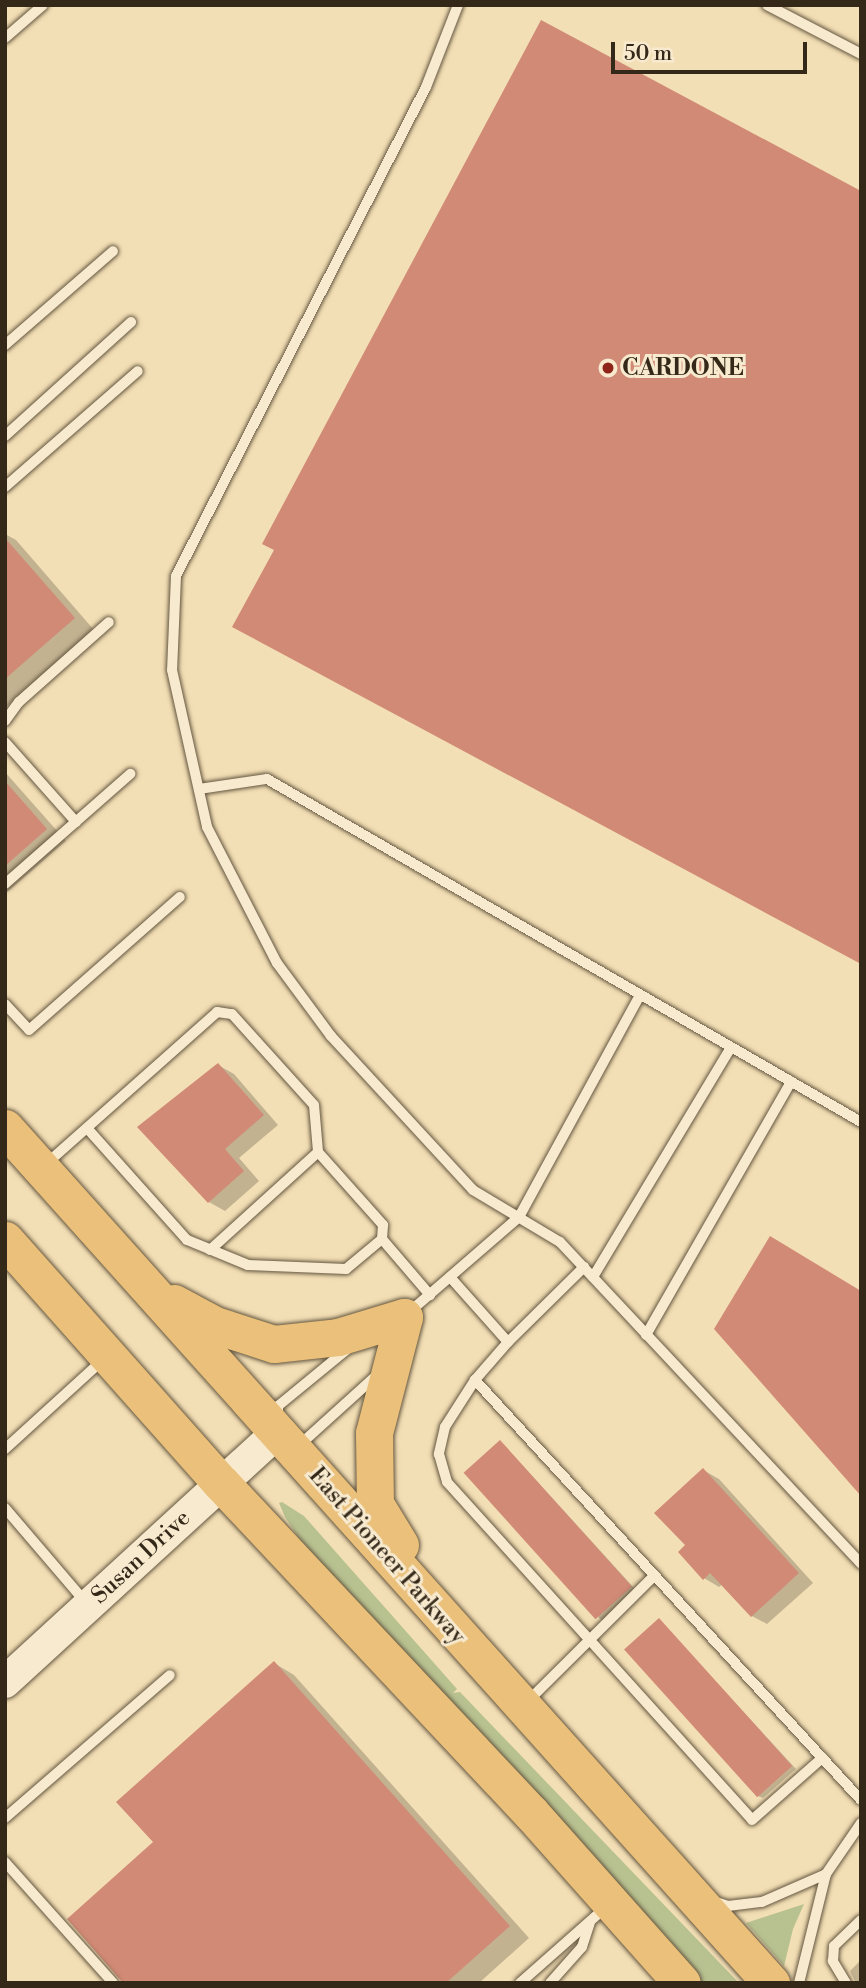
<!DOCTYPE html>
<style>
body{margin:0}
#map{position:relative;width:866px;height:1988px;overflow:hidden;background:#f3dfb5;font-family:"Libre Bodoni",serif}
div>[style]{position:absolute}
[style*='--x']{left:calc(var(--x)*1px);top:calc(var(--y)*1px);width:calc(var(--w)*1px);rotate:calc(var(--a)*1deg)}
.green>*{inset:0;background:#b8c290}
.shadow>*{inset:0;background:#0003}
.building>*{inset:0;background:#d18a76;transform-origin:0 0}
.roads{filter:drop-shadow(0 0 2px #645640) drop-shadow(0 0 2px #645640)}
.lane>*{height:10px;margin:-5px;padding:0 5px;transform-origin:5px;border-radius:5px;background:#f7eacf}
.secondary>*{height:32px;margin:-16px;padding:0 16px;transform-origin:16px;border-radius:16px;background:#f7eacf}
.primary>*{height:37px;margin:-18.5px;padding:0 18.5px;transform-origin:18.5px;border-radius:18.5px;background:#eac07a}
.dots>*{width:19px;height:19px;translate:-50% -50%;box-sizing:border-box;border:4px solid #f7eacf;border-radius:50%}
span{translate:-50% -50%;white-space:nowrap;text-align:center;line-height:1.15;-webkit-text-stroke:6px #f7eacf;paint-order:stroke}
.poi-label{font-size:23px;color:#342819;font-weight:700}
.left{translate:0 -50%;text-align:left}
.street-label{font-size:23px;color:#342819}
.frame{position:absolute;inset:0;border:7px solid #342819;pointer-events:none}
.scale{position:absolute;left:611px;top:42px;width:196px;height:32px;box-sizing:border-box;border:4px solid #342819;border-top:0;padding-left:9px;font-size:21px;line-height:24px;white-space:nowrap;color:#342819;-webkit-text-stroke:5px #f7eacf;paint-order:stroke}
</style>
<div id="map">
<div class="green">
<div style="clip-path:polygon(282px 1502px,304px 1516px,457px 1689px,453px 1693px,460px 1692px,739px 1983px,696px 1983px,299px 1538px,285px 1517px,279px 1503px)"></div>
<div style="clip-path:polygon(804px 1904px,793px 1929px,784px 1966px,746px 1923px)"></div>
</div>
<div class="shadow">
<div style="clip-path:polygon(5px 534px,16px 540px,94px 630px,5px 708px)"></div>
<div style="clip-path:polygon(5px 772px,66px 841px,5px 894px)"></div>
<div style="clip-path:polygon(218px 1065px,234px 1074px,278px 1125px,239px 1158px,259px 1181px,225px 1211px,209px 1202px)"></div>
<div style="clip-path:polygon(504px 1445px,636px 1590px,603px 1621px,599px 1618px)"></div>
<div style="clip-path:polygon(703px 1470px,719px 1479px,813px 1583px,767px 1624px,752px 1616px,723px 1584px,719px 1587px,704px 1578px,688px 1546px)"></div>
<div style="clip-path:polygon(659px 1620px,796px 1769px,763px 1798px,758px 1796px)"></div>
<div style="clip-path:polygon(274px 1663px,294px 1675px,529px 1938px,479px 1983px,125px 1983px)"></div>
<div style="clip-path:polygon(861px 1960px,861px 1983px,856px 1983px,850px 1971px)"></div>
</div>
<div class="building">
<div style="clip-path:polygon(541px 20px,861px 191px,861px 964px,232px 627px,274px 550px,262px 544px)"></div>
<div style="clip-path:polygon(5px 538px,75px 618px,5px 679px)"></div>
<div style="clip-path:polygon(5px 781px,47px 829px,5px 866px)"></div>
<div style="clip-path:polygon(218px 1063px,264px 1115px,225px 1149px,244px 1171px,208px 1203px,137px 1127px)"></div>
<div style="clip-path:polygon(770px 1236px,861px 1291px,861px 1496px,714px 1329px)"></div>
<div style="left:500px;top:1440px;width:197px;height:49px;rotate:48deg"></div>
<div style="clip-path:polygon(703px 1468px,799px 1573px,751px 1617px,710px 1573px,703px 1580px,678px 1552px,685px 1545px,654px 1513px)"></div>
<div style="left:659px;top:1618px;width:199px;height:47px;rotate:48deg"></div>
<div style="clip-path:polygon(274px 1661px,510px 1926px,446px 1983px,123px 1983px,67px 1919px,153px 1842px,116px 1802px)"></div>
</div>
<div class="roads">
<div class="lane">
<div style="--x:458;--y:5;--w:88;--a:111.3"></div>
<div style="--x:426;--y:87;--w:549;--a:117.08"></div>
<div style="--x:176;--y:576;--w:94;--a:92.4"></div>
<div style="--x:172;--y:670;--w:161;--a:77.4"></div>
<div style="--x:207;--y:827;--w:153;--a:62.8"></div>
<div style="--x:277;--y:963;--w:91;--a:53.5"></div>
<div style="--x:331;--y:1036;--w:209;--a:47.3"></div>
<div style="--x:473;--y:1190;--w:101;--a:30.9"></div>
<div style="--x:560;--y:1242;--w:441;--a:46.9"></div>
<div style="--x:767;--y:5;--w:106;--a:27.5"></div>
<div style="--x:5;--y:38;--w:50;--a:-41"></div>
<div style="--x:5;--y:345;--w:143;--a:-41"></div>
<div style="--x:5;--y:436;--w:170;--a:-42.1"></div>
<div style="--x:5;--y:487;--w:176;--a:-41.1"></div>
<div style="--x:5;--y:721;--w:24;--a:-54"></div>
<div style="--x:19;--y:702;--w:120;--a:-41.6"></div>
<div style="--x:5;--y:742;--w:107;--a:48.4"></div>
<div style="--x:199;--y:789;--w:69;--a:-8.4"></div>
<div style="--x:267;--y:779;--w:686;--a:30"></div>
<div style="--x:5;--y:884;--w:167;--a:-41.3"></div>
<div style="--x:5;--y:1004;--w:35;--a:47"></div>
<div style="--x:29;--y:1030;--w:201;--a:-41.4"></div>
<div style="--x:46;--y:1164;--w:229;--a:-41.6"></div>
<div style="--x:217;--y:1012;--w:15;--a:8"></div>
<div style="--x:232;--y:1014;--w:122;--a:48"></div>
<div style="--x:314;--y:1105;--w:47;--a:85.1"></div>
<div style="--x:318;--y:1152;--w:98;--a:48.3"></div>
<div style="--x:383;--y:1225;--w:14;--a:94"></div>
<div style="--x:382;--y:1239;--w:47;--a:140.2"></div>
<div style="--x:346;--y:1269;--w:98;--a:-177.7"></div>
<div style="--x:248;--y:1265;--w:66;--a:-157.7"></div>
<div style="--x:187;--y:1240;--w:150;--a:-131.8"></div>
<div style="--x:382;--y:1239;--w:74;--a:49.4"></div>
<div style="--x:210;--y:1250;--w:146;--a:-42.2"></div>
<div style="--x:450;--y:1277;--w:87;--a:48.3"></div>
<div style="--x:508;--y:1342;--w:107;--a:-44.6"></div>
<div style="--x:593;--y:1277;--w:268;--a:-59"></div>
<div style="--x:407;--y:1314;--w:148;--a:-40.9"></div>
<div style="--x:519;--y:1217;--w:253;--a:-61.4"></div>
<div style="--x:646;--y:1335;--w:292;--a:-60.2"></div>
<div style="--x:508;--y:1342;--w:50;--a:131"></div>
<div style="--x:475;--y:1380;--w:570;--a:47.42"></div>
<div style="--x:475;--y:1380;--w:56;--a:122.6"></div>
<div style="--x:445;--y:1427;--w:28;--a:103"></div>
<div style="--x:439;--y:1454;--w:29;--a:74"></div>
<div style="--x:447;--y:1482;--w:455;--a:47.9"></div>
<div style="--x:752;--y:1820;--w:94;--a:-41.5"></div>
<div style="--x:278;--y:1418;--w:12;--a:-90"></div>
<div style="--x:278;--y:1406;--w:94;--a:-39.4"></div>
<div style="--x:296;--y:1439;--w:8;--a:14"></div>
<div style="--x:304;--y:1441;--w:98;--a:-42.1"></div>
<div style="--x:5;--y:1449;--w:134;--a:-42.3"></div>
<div style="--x:5;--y:1508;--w:125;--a:49.5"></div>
<div style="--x:526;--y:1703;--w:179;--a:-44.8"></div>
<div style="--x:5;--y:1818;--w:218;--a:-40.9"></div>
<div style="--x:5;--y:1862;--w:162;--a:48.2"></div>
<div style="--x:713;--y:1901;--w:16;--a:18"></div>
<div style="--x:728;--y:1906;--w:34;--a:-7"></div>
<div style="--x:762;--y:1902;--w:70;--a:-23.6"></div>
<div style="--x:520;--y:1983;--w:116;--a:-41.5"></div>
<div style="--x:550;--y:1983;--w:48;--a:-48.4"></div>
<div style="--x:582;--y:1947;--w:25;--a:-72"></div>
<div style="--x:799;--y:1983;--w:112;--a:-76.1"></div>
<div style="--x:826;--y:1874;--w:62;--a:-55.5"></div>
<div style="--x:846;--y:1983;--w:26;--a:-121"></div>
<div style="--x:833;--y:1961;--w:15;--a:-86"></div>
<div style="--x:834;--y:1946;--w:37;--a:-44"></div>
</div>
<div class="secondary">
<div style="--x:5;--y:1682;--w:370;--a:-42.5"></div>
</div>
<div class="primary">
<div style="--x:5;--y:1128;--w:1148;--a:48.14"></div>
<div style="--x:5;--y:1240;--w:325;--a:48.4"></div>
<div style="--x:221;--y:1483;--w:453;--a:46.8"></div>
<div style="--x:531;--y:1813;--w:227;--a:48.4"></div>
<div style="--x:174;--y:1303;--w:47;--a:28.2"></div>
<div style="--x:215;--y:1325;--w:62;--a:17.9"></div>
<div style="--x:274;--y:1344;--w:64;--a:-6.2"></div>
<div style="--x:338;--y:1337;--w:69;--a:-16.9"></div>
<div style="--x:404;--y:1317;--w:120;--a:104.5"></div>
<div style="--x:374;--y:1433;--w:71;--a:89.2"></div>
<div style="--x:375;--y:1504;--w:48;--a:58.6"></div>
</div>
</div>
<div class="dots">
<div style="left:608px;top:368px;background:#8f2418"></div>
</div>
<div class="poi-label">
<span class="left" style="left:622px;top:368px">CARDONE</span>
</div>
<div class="street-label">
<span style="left:387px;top:1556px;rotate:49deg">East Pioneer Parkway</span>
<span style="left:141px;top:1557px;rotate:-43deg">Susan Drive</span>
</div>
<div class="frame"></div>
<div class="scale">50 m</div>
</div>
